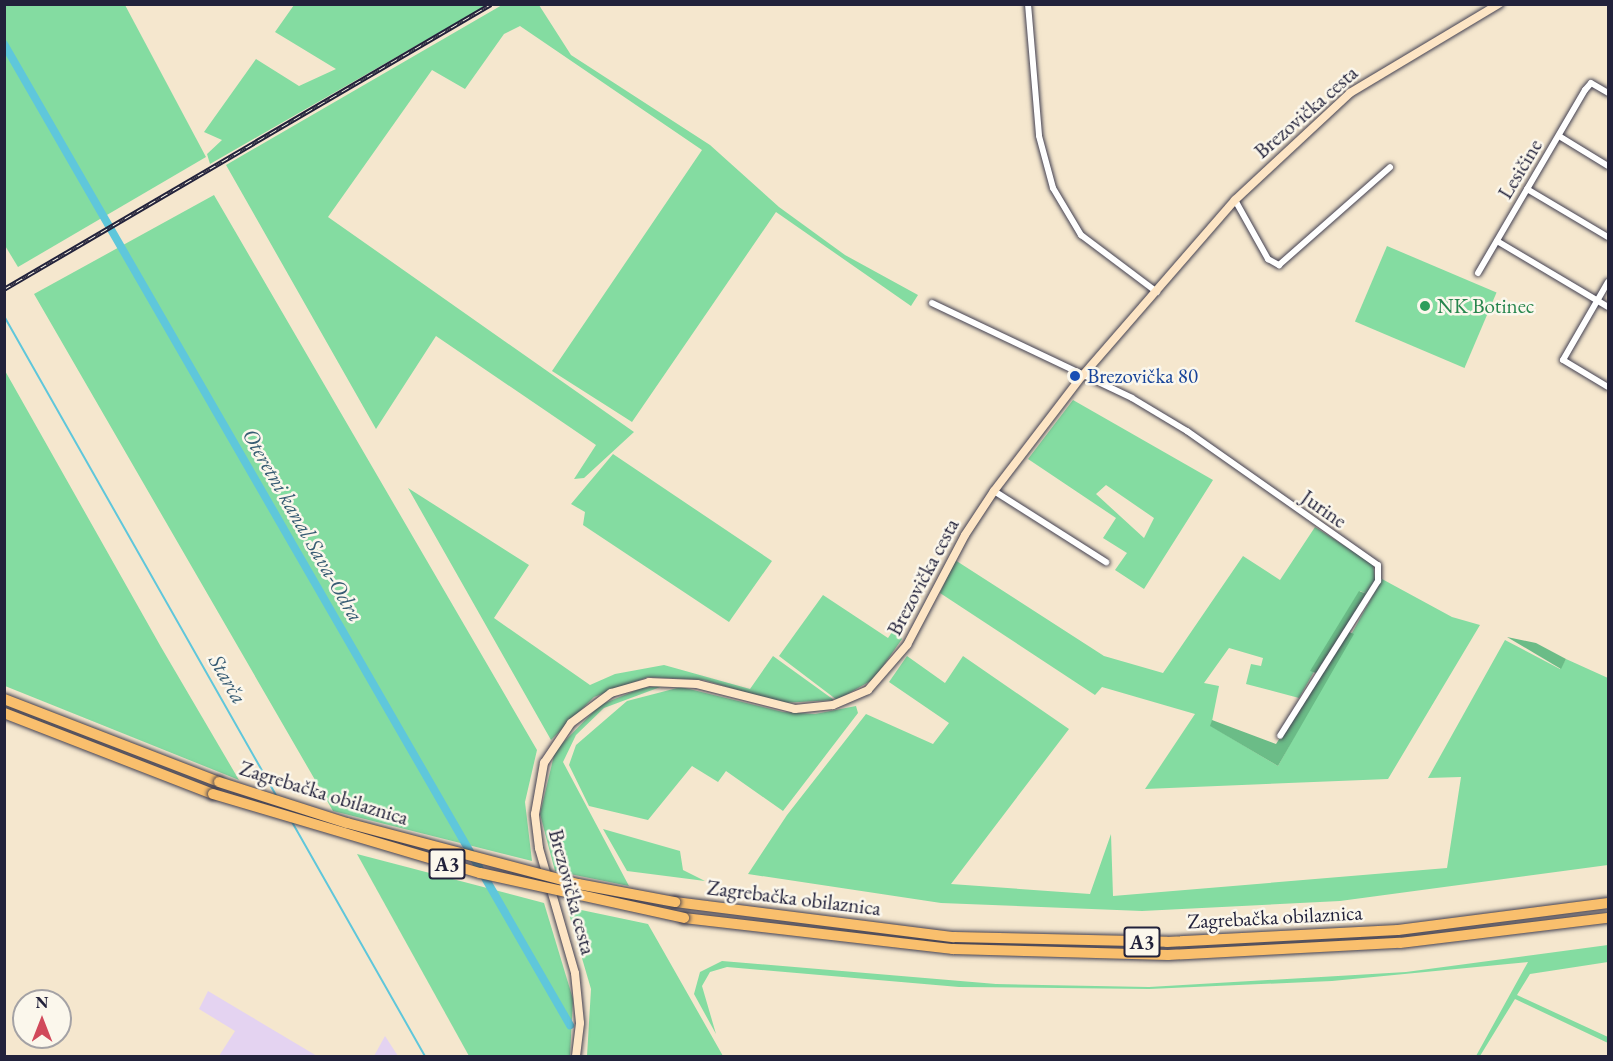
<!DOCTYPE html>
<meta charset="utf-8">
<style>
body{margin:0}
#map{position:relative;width:1613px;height:1061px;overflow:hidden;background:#f5e7ce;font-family:"EB Garamond",serif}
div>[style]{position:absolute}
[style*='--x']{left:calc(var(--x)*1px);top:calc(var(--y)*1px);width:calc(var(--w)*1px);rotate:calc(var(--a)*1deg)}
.built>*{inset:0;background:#e4d3f1}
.green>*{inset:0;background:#84dca1;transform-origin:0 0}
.forest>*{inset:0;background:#6bbc87}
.stream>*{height:2px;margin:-1px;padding:0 1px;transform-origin:1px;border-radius:1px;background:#5fc7db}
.canal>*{height:8px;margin:-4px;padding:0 4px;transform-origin:4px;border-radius:4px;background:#5fc7db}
.roads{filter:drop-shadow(0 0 2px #424051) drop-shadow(0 0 2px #424051)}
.street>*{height:6px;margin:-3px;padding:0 3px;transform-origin:3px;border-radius:3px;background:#fff}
.secondary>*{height:8px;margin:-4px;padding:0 4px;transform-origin:4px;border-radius:4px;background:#fde5c5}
.highway>*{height:10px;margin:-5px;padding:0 5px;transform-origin:5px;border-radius:5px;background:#f9bf6d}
.rail>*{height:4.5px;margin-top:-2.25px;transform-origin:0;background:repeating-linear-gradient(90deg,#fbf7ec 0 7px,#22223b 0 14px);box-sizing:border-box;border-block:2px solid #22223b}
.bridges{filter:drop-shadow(0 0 2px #424051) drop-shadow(0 0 2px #424051)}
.highway-bridge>*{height:10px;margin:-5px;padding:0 5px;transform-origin:5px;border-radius:5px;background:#f9bf6d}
.dots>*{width:16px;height:16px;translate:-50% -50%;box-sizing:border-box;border:3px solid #fbf7ec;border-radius:50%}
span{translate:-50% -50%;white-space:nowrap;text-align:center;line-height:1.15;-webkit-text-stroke:5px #fbf7ec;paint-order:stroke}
.shield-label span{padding:2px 4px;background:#fbf7ec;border:2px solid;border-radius:4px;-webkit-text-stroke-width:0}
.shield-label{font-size:20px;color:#22223b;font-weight:700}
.street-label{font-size:21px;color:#22223b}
.leisure-label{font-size:21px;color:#27864d}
.left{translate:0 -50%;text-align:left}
.transit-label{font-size:21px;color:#164399}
.water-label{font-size:22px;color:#375c73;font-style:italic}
.frame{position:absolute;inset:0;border:6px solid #22223b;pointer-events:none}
.north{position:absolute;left:12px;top:989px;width:60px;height:60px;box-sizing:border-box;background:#fbf7ec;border:2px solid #a4a2a5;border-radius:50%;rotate:0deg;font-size:16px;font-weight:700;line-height:24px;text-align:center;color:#22223b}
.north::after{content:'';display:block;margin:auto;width:21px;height:27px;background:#d1495b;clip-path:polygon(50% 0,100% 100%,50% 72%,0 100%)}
</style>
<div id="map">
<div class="built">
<div style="clip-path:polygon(208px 991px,317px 1056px,219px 1056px,235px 1031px,199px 1009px)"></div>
<div style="clip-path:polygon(385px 1036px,398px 1056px,374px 1056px)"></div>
</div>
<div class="green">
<div style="clip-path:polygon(4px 5px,125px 5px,206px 157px,18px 267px,4px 244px)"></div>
<div style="clip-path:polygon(294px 5px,294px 4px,487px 5px,210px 164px,207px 154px,222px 140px,204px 132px,256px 59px,299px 86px,336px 69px,275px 32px)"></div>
<div style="clip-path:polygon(502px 5px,539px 5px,571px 55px,710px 145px,779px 207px,845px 255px,918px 295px,911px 306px,776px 212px,632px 422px,552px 371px,702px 150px,520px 26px,504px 34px,465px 89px,432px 70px,328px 217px,634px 432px,584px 478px,574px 479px,596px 445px,436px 336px,376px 429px,226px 165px)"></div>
<div style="clip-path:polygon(214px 195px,537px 750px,525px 802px,532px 861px,333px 811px,34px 294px)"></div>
<div style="left:1387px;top:246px;width:119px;height:82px;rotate:23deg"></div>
<div style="clip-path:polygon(4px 369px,161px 647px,239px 780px,5px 686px)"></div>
<div style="clip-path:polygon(evenodd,1073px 400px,1213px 480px,1144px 589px,1115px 570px,1127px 553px,1103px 538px,1116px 518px,1028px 459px,1073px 400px,1106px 485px,1154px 518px,1144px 538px,1096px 494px,1106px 485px)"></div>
<div style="clip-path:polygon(613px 454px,772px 561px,729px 622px,583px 525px,585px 512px,571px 504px)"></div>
<div style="clip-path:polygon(408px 488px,529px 565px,494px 618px,590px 685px,615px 674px,664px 665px,750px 689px,773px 656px,834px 700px,782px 703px,704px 680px,648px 677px,594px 697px,551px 740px)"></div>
<div style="clip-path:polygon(1315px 527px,1373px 564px,1375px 580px,1367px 594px,1360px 591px,1299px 698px,1246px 684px,1251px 664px,1261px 666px,1263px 658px,1229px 648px,1204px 683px,1219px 686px,1211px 726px,1278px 766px,1382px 579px,1452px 617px,1480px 625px,1388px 779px,1145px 789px,1195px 714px,1102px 687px,1095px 695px,940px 593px,955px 560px,1104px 656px,1163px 673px,1243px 556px,1280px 580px)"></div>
<div style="clip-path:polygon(823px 595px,888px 638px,896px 626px,902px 639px,874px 679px,837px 700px,779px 656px)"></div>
<div style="clip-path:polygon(1505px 640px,1560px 669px,1566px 659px,1608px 678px,1608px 865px,1340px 901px,1142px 911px,941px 903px,748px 874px,787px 815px,866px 714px,933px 744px,949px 723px,889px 682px,907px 656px,945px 683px,963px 656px,1069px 729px,951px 884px,1090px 894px,1111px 834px,1113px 896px,1447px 868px,1461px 777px,1428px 778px)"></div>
<div style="clip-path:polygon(663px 686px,604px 708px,576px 735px,563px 762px,629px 886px,555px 871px,540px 814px,555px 751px,600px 705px,642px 688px)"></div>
<div style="clip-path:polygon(681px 687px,783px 712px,815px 714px,856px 706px,858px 713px,783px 811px,726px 771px,718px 782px,692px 766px,648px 820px,589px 806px,569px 765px,576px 745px,627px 701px)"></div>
<div style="clip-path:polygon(603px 829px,680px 851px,683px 870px,705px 881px,627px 871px)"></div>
<div style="clip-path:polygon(357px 854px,544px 903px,573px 999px,570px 1056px,469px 1056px)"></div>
<div style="clip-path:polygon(567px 907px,648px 924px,723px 1056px,587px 1056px,591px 989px)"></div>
<div style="clip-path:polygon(1608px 945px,1608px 962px,1530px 974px,1517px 995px,1608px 1037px,1608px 1043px,1515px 999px,1480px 1056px,1476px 1056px,1528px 962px,1332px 981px,1149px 989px,959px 987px,727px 967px,710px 972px,702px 986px,716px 1034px,694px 994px,700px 972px,722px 961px,996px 984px,1149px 987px,1406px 972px)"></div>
</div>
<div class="forest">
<div style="clip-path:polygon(1359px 591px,1367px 594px,1316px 673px,1310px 671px)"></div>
<div style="clip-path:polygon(1349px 632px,1354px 634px,1278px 766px,1210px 726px,1212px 720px,1276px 744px)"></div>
<div style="clip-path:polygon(1507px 637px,1536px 643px,1566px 659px,1561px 669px)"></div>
</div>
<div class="stream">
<div style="--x:4;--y:316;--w:553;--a:60.42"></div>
<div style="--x:292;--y:822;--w:269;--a:60.4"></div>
</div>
<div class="canal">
<div style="--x:4;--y:44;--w:1133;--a:60.02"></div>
</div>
<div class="roads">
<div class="street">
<div style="--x:1028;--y:4;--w:132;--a:85.2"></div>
<div style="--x:1039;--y:136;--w:54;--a:74.9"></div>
<div style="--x:1053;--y:188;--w:55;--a:59.2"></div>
<div style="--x:1081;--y:235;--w:95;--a:36.9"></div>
<div style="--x:1559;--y:136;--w:57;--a:31.5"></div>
<div style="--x:1527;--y:189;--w:94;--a:30.7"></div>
<div style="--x:1235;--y:200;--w:68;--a:60.8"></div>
<div style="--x:1268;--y:259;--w:13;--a:29"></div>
<div style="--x:1279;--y:265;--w:148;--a:-41.4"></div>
<div style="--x:1497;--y:241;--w:129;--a:30.7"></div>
<div style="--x:1478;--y:273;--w:212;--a:-59.7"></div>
<div style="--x:1585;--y:90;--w:9;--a:-49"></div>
<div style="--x:1591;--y:83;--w:20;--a:30"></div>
<div style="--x:1608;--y:282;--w:90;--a:120"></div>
<div style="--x:1563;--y:360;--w:52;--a:31"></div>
<div style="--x:932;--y:303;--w:221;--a:25.4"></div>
<div style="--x:1132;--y:398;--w:64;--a:31"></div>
<div style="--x:1187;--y:431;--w:233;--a:35.1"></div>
<div style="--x:1378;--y:565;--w:16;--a:90"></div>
<div style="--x:1378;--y:581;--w:183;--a:122.3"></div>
<div style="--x:994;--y:491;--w:133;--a:32.4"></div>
</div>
<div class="secondary">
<div style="--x:576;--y:1056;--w:33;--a:-83"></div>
<div style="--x:580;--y:1023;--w:50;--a:-95.7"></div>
<div style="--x:575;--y:973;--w:130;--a:-106.1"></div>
<div style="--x:539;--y:848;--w:34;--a:-97"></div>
<div style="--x:535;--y:814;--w:52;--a:-80"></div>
<div style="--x:544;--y:763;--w:48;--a:-56"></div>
<div style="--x:571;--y:723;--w:50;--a:-36.9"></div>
<div style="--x:611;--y:693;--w:40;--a:-16"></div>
<div style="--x:649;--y:682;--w:48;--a:2.4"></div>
<div style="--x:697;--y:684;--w:101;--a:14.3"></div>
<div style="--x:795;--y:709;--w:38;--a:-6"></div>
<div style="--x:833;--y:705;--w:38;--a:-23"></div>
<div style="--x:868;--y:690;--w:60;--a:-49.1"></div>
<div style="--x:907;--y:645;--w:124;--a:-62.2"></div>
<div style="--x:965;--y:535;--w:53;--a:-56.6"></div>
<div style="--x:994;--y:491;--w:145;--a:-52.6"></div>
<div style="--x:1082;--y:376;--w:233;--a:-49"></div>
<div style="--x:1235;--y:200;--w:157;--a:-42.9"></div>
<div style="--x:1350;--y:93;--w:174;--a:-30.9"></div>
</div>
<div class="highway">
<div style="--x:4;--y:699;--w:230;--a:21.1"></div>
<div style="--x:4;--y:713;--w:224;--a:21.2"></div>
<div style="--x:675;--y:902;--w:281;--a:7.2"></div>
<div style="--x:954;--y:937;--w:213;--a:1.3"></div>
<div style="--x:1167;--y:942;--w:231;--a:-3"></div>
<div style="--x:1398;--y:930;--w:212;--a:-7.3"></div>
<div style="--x:684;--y:918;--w:271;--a:6.6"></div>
<div style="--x:953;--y:949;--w:215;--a:1.6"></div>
<div style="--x:1168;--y:955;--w:232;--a:-3"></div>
<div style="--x:1400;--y:943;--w:209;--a:-6.9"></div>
</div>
</div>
<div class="rail">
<div style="--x:4;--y:289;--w:564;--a:-30.34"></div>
</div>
<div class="bridges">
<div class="highway-bridge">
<div style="--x:219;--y:782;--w:134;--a:17.8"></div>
<div style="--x:347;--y:823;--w:239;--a:14.8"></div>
<div style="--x:578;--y:884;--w:99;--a:10.5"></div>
<div style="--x:213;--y:794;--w:278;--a:16.5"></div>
<div style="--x:480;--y:873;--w:209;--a:12.4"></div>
</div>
</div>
<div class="dots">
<div style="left:1425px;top:306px;background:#2e9e5b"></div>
<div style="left:1075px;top:376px;background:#1a4fb4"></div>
</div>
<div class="shield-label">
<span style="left:447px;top:864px">A3</span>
<span style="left:1142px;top:942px">A3</span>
</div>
<div class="street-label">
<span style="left:1306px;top:112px;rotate:-41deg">Brezovička cesta</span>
<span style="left:1520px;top:169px;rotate:-59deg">Lesičine</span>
<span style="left:1324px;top:509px;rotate:35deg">Jurine</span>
<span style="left:923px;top:577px;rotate:-62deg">Brezovička cesta</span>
<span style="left:324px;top:793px;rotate:17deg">Zagrebačka obilaznica</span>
<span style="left:572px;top:892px;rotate:75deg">Brezovička cesta</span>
<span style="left:794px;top:898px;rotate:7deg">Zagrebačka obilaznica</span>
<span style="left:1275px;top:917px;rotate:-3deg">Zagrebačka obilaznica</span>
</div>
<div class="leisure-label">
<span class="left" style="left:1437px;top:306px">NK Botinec</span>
</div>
<div class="transit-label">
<span class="left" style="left:1087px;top:376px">Brezovička 80</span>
</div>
<div class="water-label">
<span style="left:303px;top:525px;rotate:60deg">Oteretni kanal Sava-Odra</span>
<span style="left:228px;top:679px;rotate:60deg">Starča</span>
</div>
<div class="frame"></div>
<div class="north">N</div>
</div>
